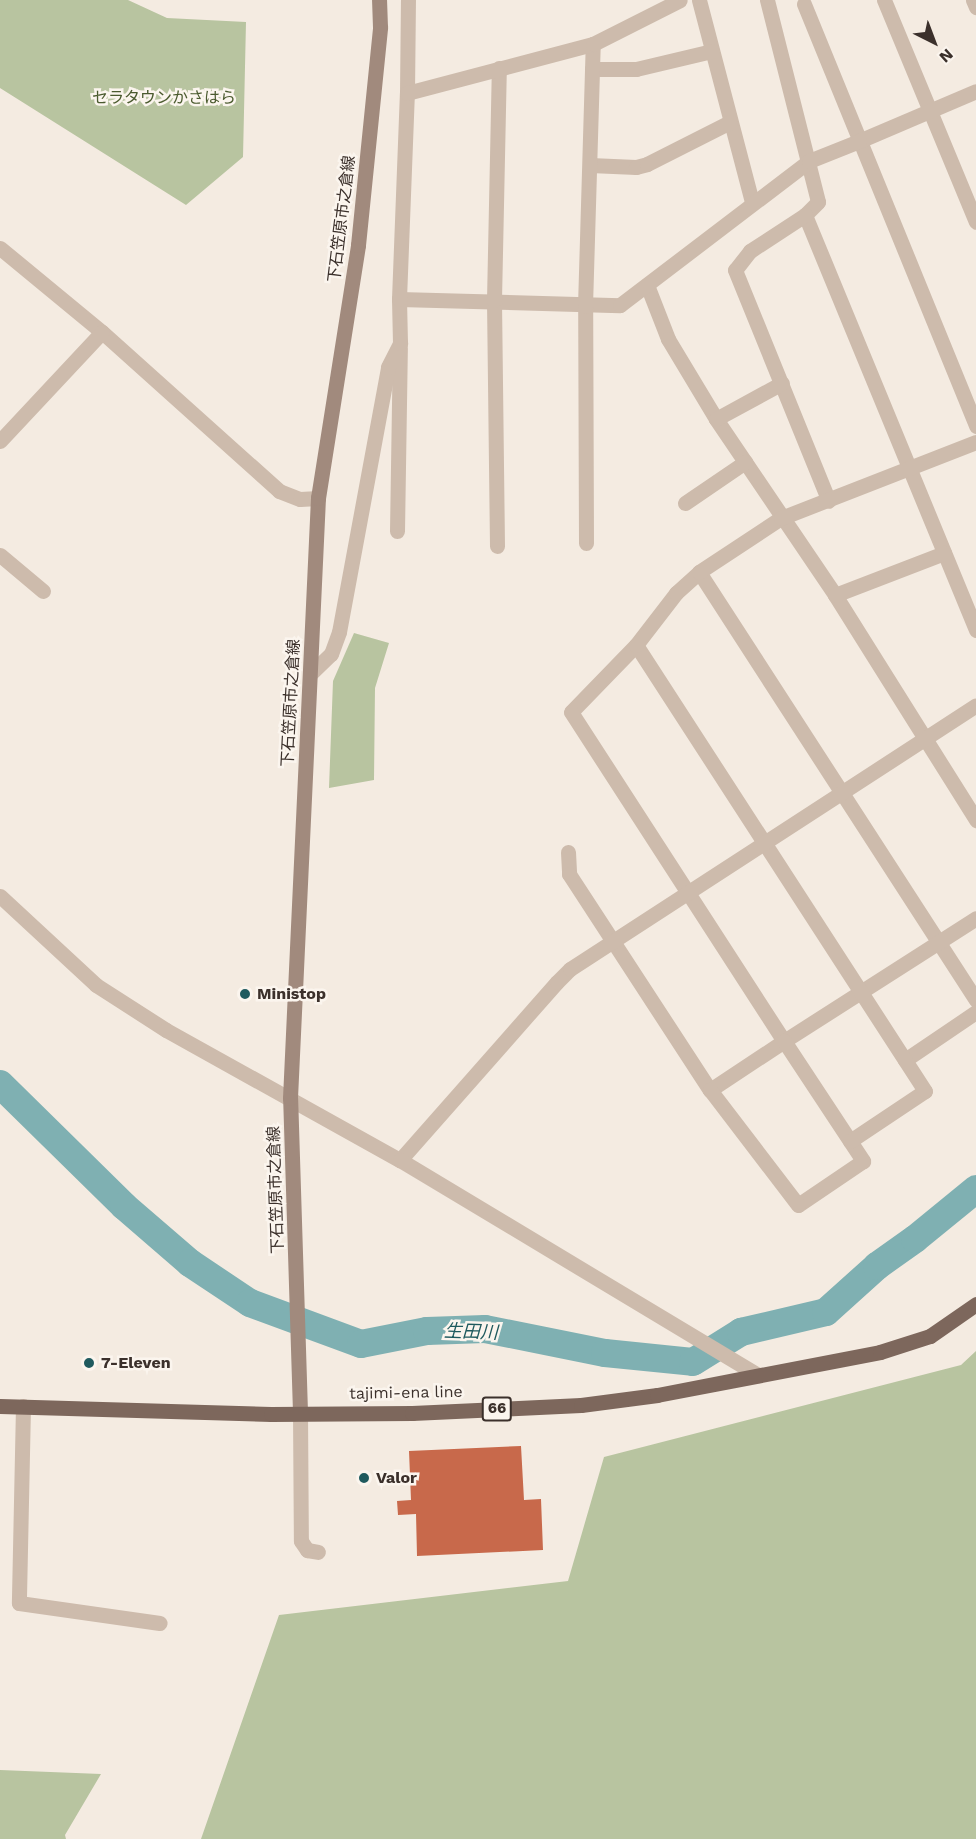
<!DOCTYPE html>
<meta charset="utf-8">
<style>
body{margin:0}
#map{position:relative;width:976px;height:1839px;overflow:hidden;background:#f4ebe1;font-family:"Work Sans","Noto Sans JP",sans-serif}
div>[style]{position:absolute}
[style*='--x']{left:calc(var(--x)*1px);top:calc(var(--y)*1px);width:calc(var(--w)*1px);rotate:calc(var(--a)*1deg)}
.green>*{inset:0;background:#b8c4a0}
.river>*{height:28px;margin:-14px;padding:0 14px;transform-origin:14px;border-radius:14px;background:#7fb0b2}
.building>*{inset:0;background:#c8694b}
.minor>*{height:15px;margin:-7.5px;padding:0 7.5px;transform-origin:7.5px;border-radius:7.5px;background:#cdbbac}
.tertiary>*{height:15px;margin:-7.5px;padding:0 7.5px;transform-origin:7.5px;border-radius:7.5px;background:#cdbbac}
.secondary>*{height:15px;margin:-7.5px;padding:0 7.5px;transform-origin:7.5px;border-radius:7.5px;background:#a18a7d}
.primary>*{height:15px;margin:-7.5px;padding:0 7.5px;transform-origin:7.5px;border-radius:7.5px;background:#7d675c}
.dots>*{width:16px;height:16px;translate:-50% -50%;box-sizing:border-box;border:3px solid #fbf5ee;border-radius:50%}
span{translate:-50% -50%;white-space:nowrap;text-align:center;line-height:1.15;-webkit-text-stroke:5px #fbf5ee;paint-order:stroke}
.shield-label span{padding:2px 4px;background:#fbf5ee;border:2px solid;border-radius:4px;-webkit-text-stroke-width:0}
.shield-label{font-size:15px;color:#3b302b;font-weight:700}
.park-label{font-size:16px;color:#4a5a2e}
.street-label{font-size:16px;color:#3b302b}
.poi-label{font-size:16px;color:#3b302b;font-weight:700}
.left{translate:0 -50%;text-align:left}
.water-label{font-size:18px;color:#1f5a5e;font-style:italic}
.north{position:absolute;left:904px;top:12px;width:60px;height:60px;-webkit-text-stroke:4px #fbf5ee;paint-order:stroke;rotate:138deg;font-size:16px;font-weight:700;line-height:24px;text-align:center;color:#3b302b}
.north::after{content:'';display:block;margin:auto;width:21px;height:27px;background:#3b302b;clip-path:polygon(50% 0,100% 100%,50% 72%,0 100%)}
</style>
<div id="map">
<div class="green">
<div style="clip-path:polygon(0 0,128px 0,167px 18px,246px 22px,243px 157px,186px 205px,0 88px)"></div>
<div style="clip-path:polygon(354px 633px,389px 643px,375px 688px,374px 780px,329px 788px,333px 681px)"></div>
<div style="clip-path:polygon(976px 1351px,976px 1839px,201px 1839px,279px 1615px,568px 1581px,604px 1457px,961px 1365px)"></div>
<div style="clip-path:polygon(0 1770px,101px 1774px,65px 1835px,66px 1839px,0 1839px)"></div>
</div>
<div class="river">
<div style="--x:0;--y:1084;--w:174;--a:44.5"></div>
<div style="--x:124;--y:1206;--w:87;--a:40.8"></div>
<div style="--x:190;--y:1263;--w:72;--a:33.7"></div>
<div style="--x:250;--y:1303;--w:118;--a:20.3"></div>
<div style="--x:361;--y:1344;--w:67;--a:-11.1"></div>
<div style="--x:427;--y:1331;--w:58;--a:-2"></div>
<div style="--x:485;--y:1329;--w:122;--a:11.3"></div>
<div style="--x:605;--y:1353;--w:88;--a:5.8"></div>
<div style="--x:693;--y:1362;--w:57;--a:-32"></div>
<div style="--x:741;--y:1332;--w:87;--a:-13.2"></div>
<div style="--x:826;--y:1312;--w:69;--a:-42"></div>
<div style="--x:877;--y:1266;--w:47;--a:-35.4"></div>
<div style="--x:915;--y:1239;--w:79;--a:-39.3"></div>
</div>
<div class="building">
<div style="clip-path:polygon(521px 1446px,524px 1500px,541px 1499px,543px 1550px,417px 1556px,416px 1514px,398px 1515px,397px 1501px,411px 1500px,409px 1451px)"></div>
</div>
<div class="minor">
<div style="--x:699;--y:0;--w:209;--a:75.3"></div>
<div style="--x:767;--y:0;--w:208;--a:75.8"></div>
<div style="--x:818;--y:202;--w:18;--a:135"></div>
<div style="--x:805;--y:215;--w:449;--a:67.6"></div>
<div style="--x:884;--y:0;--w:240;--a:67.5"></div>
<div style="--x:973;--y:0;--w:8;--a:67"></div>
<div style="--x:804;--y:4;--w:456;--a:67.8"></div>
<div style="--x:592;--y:69;--w:44;--a:0"></div>
<div style="--x:636;--y:69;--w:78;--a:-13.3"></div>
<div style="--x:407;--y:93;--w:93;--a:-89.4"></div>
<div style="--x:859;--y:141;--w:127;--a:-23.1"></div>
<div style="--x:590;--y:165;--w:46;--a:2.5"></div>
<div style="--x:636;--y:167;--w:11;--a:-15"></div>
<div style="--x:647;--y:164;--w:93;--a:-26.8"></div>
<div style="--x:805;--y:215;--w:66;--a:146.8"></div>
<div style="--x:750;--y:251;--w:24;--a:128"></div>
<div style="--x:735;--y:270;--w:249;--a:67.9"></div>
<div style="--x:0;--y:248;--w:132;--a:39.5"></div>
<div style="--x:102;--y:332;--w:238;--a:41.9"></div>
<div style="--x:279;--y:491;--w:22;--a:21"></div>
<div style="--x:300;--y:499;--w:18;--a:-3"></div>
<div style="--x:647;--y:285;--w:58;--a:68.7"></div>
<div style="--x:668;--y:339;--w:93;--a:59"></div>
<div style="--x:716;--y:419;--w:212;--a:55.9"></div>
<div style="--x:835;--y:595;--w:266;--a:57.9"></div>
<div style="--x:399;--y:299;--w:221;--a:1.6"></div>
<div style="--x:620;--y:305;--w:238;--a:-37.3"></div>
<div style="--x:716;--y:419;--w:75;--a:-28.6"></div>
<div style="--x:0;--y:441;--w:149;--a:-46.9"></div>
<div style="--x:685;--y:503;--w:73;--a:-34.3"></div>
<div style="--x:397;--y:531;--w:183;--a:-89.1"></div>
<div style="--x:586;--y:543;--w:237;--a:-90.2"></div>
<div style="--x:585;--y:306;--w:262;--a:-88.3"></div>
<div style="--x:497;--y:546;--w:246;--a:-90.7"></div>
<div style="--x:494;--y:300;--w:232;--a:-88.8"></div>
<div style="--x:0;--y:555;--w:56;--a:39.9"></div>
<div style="--x:699;--y:572;--w:510;--a:57.09"></div>
<div style="--x:835;--y:595;--w:117;--a:-21.1"></div>
<div style="--x:636;--y:645;--w:93;--a:134.1"></div>
<div style="--x:571;--y:712;--w:392;--a:57.1"></div>
<div style="--x:784;--y:1041;--w:228;--a:-32.6"></div>
<div style="--x:310;--y:674;--w:29;--a:-44"></div>
<div style="--x:331;--y:654;--w:23;--a:-70"></div>
<div style="--x:339;--y:632;--w:269;--a:-79.5"></div>
<div style="--x:388;--y:367;--w:27;--a:-63"></div>
<div style="--x:400;--y:343;--w:44;--a:-91.3"></div>
<div style="--x:399;--y:299;--w:206;--a:-87.8"></div>
<div style="--x:407;--y:93;--w:192;--a:-14.8"></div>
<div style="--x:593;--y:44;--w:97;--a:-26.8"></div>
<div style="--x:568;--y:852;--w:22;--a:87"></div>
<div style="--x:569;--y:874;--w:258;--a:56.9"></div>
<div style="--x:710;--y:1090;--w:89;--a:-33.5"></div>
<div style="--x:784;--y:1041;--w:144;--a:56.6"></div>
<div style="--x:863;--y:1161;--w:78;--a:145.9"></div>
<div style="--x:798;--y:1205;--w:145;--a:-127.4"></div>
<div style="--x:905;--y:1060;--w:86;--a:-34.1"></div>
<div style="--x:850;--y:1141;--w:90;--a:-33.7"></div>
<div style="--x:925;--y:1091;--w:531;--a:-122.94"></div>
<div style="--x:636;--y:645;--w:66;--a:-52.4"></div>
<div style="--x:676;--y:593;--w:31;--a:-42"></div>
<div style="--x:699;--y:572;--w:98;--a:-33.4"></div>
<div style="--x:781;--y:518;--w:209;--a:-21.3"></div>
<div style="--x:400;--y:1160;--w:237;--a:-48.6"></div>
<div style="--x:23;--y:1406;--w:197;--a:91.2"></div>
<div style="--x:19;--y:1603;--w:142;--a:8.1"></div>
</div>
<div class="tertiary">
<div style="--x:809;--y:161;--w:54;--a:-21.8"></div>
<div style="--x:0;--y:896;--w:131;--a:42.8"></div>
<div style="--x:96;--y:985;--w:83;--a:32.7"></div>
<div style="--x:166;--y:1030;--w:268;--a:29.1"></div>
<div style="--x:400;--y:1160;--w:418;--a:31"></div>
<div style="--x:557;--y:982;--w:18;--a:-45"></div>
<div style="--x:570;--y:969;--w:484;--a:-33"></div>
<div style="--x:300;--y:1412;--w:129;--a:89.6"></div>
<div style="--x:301;--y:1541;--w:11;--a:56"></div>
<div style="--x:307;--y:1550;--w:11;--a:10"></div>
</div>
<div class="secondary">
<div style="--x:300;--y:1412;--w:314;--a:-91.8"></div>
<div style="--x:290;--y:1098;--w:601;--a:-87.33"></div>
<div style="--x:318;--y:498;--w:256;--a:-81"></div>
<div style="--x:358;--y:245;--w:219;--a:-84.2"></div>
<div style="--x:380;--y:27;--w:27;--a:-92"></div>
</div>
<div class="primary">
<div style="--x:0;--y:1406;--w:271;--a:1.7"></div>
<div style="--x:271;--y:1414;--w:141;--a:-0.4"></div>
<div style="--x:412;--y:1413;--w:169;--a:-2.7"></div>
<div style="--x:581;--y:1405;--w:77;--a:-7.5"></div>
<div style="--x:657;--y:1395;--w:227;--a:-10.9"></div>
<div style="--x:880;--y:1352;--w:52;--a:-17.7"></div>
<div style="--x:930;--y:1336;--w:56;--a:-34.8"></div>
</div>
<div class="dots">
<div style="left:245px;top:994px;background:#1f5a5e"></div>
<div style="left:89px;top:1363px;background:#1f5a5e"></div>
<div style="left:364px;top:1478px;background:#1f5a5e"></div>
</div>
<div class="shield-label">
<span style="left:497px;top:1409px">66</span>
</div>
<div class="park-label">
<span style="left:164px;top:98px">セラタウンかさはら</span>
</div>
<div class="street-label">
<span style="left:342px;top:219px;rotate:-83deg">下石笠原市之倉線</span>
<span style="left:291px;top:703px;rotate:-87deg">下石笠原市之倉線</span>
<span style="left:276px;top:1190px;rotate:-92deg">下石笠原市之倉線</span>
<span style="left:406px;top:1393px;rotate:-1deg">tajimi-ena line</span>
</div>
<div class="poi-label">
<span class="left" style="left:257px;top:994px">Ministop</span>
<span class="left" style="left:101px;top:1363px">7-Eleven</span>
<span class="left" style="left:376px;top:1478px">Valor</span>
</div>
<div class="water-label">
<span style="left:471px;top:1332px;rotate:2deg">生田川</span>
</div>
<div class="north">N</div>
</div>
